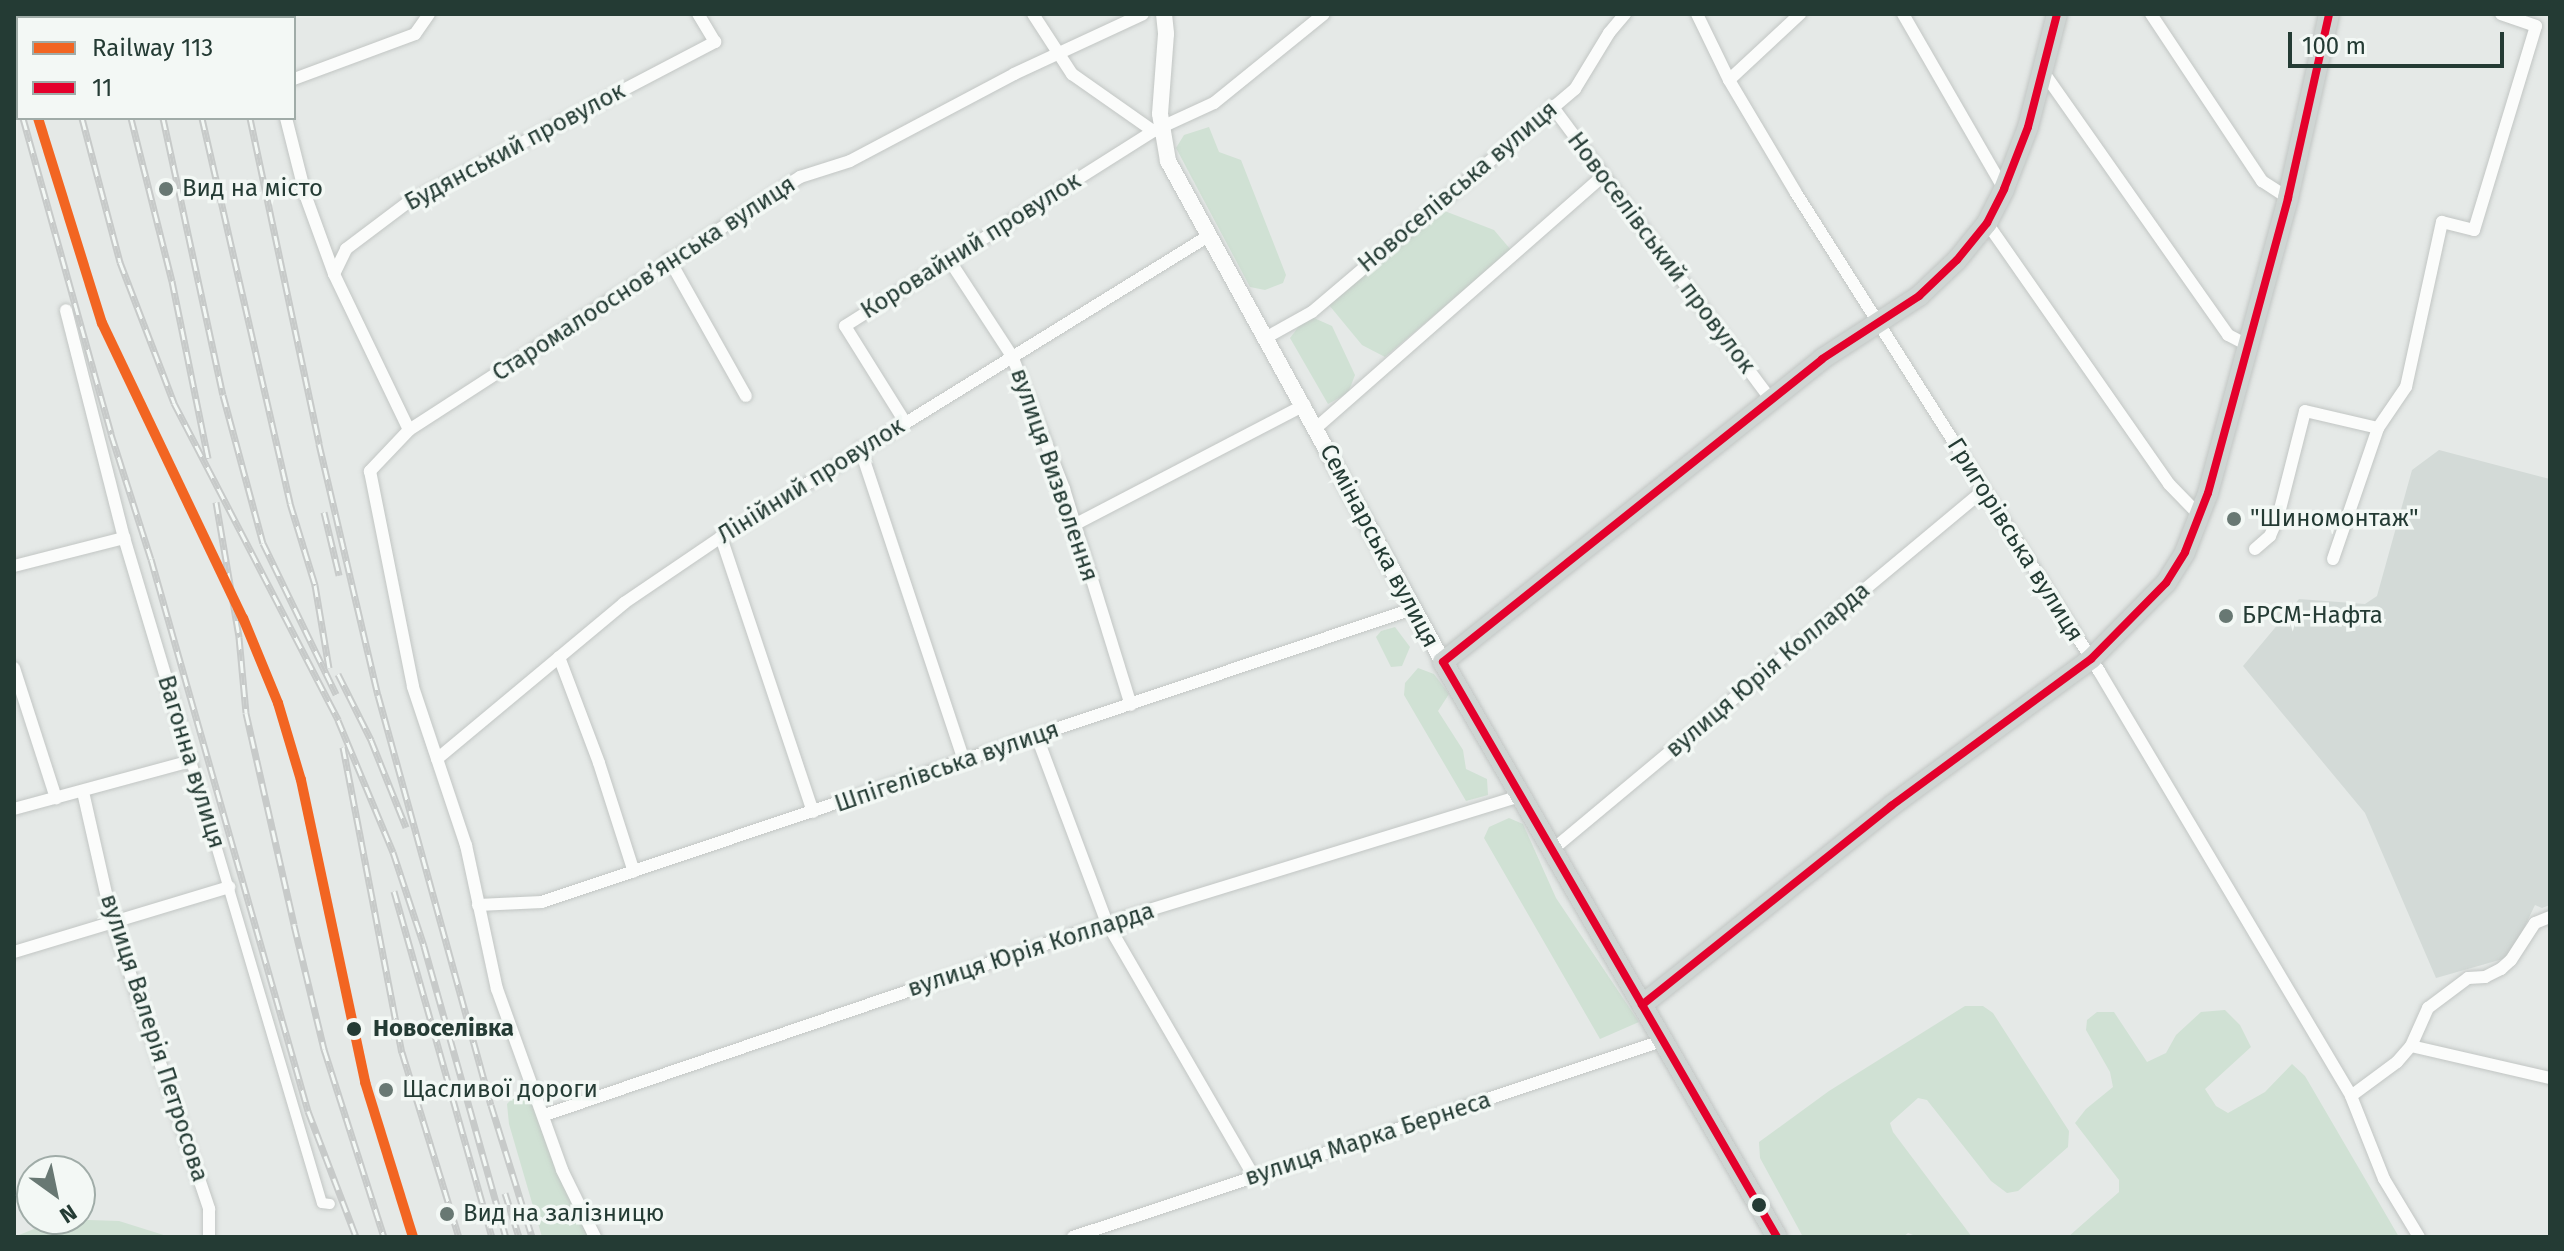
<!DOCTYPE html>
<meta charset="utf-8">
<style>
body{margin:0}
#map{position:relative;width:2564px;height:1251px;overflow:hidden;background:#e5e9e7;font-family:"Fira Sans",sans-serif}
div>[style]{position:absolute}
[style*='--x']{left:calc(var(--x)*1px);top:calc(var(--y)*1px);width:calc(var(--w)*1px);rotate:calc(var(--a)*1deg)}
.built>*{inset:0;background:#d3dad7}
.green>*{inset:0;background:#d0e1d4}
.roads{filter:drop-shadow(0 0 2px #c2c6c4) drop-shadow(0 0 2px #c2c6c4)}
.pedestrian>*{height:10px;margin:-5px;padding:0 5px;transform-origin:5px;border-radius:5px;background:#fbfcfb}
.minor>*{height:12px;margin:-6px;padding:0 6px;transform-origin:6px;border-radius:6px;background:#fbfcfb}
.tertiary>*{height:16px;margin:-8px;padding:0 8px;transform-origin:8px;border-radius:8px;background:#fbfcfb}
.primary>*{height:20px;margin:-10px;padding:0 10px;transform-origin:10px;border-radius:10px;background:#cfd5d3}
.rail>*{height:7px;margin-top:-3.5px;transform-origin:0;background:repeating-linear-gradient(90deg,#f3f8f5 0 12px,#c7cac9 0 24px);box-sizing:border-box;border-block:2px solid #c7cac9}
.bus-1>*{height:8px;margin:-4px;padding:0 4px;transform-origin:4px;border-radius:4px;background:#e4002b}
.rail-1>*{height:10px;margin:-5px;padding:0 5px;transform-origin:5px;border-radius:5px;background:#f26522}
.dots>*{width:22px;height:22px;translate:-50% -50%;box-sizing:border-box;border:4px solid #f3f8f5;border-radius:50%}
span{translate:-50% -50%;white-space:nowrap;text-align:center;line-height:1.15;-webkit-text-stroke:7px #f3f8f5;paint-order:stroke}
.street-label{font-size:24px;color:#243b34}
.poi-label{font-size:24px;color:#243b34}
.left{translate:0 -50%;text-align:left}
.stop-label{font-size:24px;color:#243b34;font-weight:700}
.frame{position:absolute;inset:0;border:16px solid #243b34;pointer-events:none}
.legend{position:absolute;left:16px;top:16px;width:280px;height:104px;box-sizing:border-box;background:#f3f8f5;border:2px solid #a0aca8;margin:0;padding:10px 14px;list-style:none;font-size:24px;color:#243b34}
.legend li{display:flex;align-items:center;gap:16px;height:40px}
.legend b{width:40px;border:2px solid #a0aca8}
.north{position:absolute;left:16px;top:1155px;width:80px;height:80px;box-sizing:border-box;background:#f3f8f5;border:2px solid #a0aca8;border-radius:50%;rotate:147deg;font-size:22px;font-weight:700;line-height:32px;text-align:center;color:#243b34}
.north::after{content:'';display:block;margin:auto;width:28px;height:36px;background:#687873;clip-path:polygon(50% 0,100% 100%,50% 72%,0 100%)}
.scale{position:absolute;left:2288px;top:32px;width:216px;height:36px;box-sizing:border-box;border:4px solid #243b34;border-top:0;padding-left:10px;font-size:24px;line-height:28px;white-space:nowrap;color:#243b34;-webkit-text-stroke:6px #f3f8f5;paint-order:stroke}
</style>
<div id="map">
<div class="built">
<div style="clip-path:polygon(2439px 450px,2550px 479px,2550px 905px,2542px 908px,2535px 905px,2510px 957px,2436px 978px,2365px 813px,2243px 666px,2299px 599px,2365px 604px,2377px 596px,2412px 470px)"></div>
</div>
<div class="green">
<div style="clip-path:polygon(1209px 127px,1219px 152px,1241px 160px,1286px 275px,1283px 283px,1265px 290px,1250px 287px,1176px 148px,1184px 135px)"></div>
<div style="clip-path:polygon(1442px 210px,1494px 230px,1511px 250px,1385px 357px,1362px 345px,1329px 305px)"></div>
<div style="clip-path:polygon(1314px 318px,1332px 326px,1355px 375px,1348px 393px,1328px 404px,1290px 338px,1299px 326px)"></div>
<div style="clip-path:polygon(1395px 627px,1410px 647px,1402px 666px,1391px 667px,1376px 637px,1381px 631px)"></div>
<div style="clip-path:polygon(1418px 668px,1434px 674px,1449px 694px,1438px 711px,1463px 750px,1466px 769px,1487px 779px,1488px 795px,1466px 801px,1404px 695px,1405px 683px)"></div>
<div style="clip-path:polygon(1509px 818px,1523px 824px,1556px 898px,1639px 1022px,1600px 1039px,1484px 838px,1489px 827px)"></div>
<div style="clip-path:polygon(1965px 1006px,1983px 1006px,1993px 1013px,2069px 1131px,2068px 1147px,2018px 1191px,2007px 1193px,1991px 1181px,1927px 1100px,1918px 1098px,1890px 1123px,1893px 1132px,1972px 1237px,1918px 1237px,1908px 1233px,1903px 1237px,1803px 1237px,1760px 1158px,1759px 1142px,1829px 1091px)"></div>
<div style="clip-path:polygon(2225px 1010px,2240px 1025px,2251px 1047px,2205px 1089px,2216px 1106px,2228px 1113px,2265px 1092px,2292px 1064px,2305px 1076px,2399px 1237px,2068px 1237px,2119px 1192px,2119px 1180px,2075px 1123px,2086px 1109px,2113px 1087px,2110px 1072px,2086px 1030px,2087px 1020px,2097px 1012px,2114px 1012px,2147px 1062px,2166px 1053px,2176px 1035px,2201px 1012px)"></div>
<div style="clip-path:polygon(521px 1089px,543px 1111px,595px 1237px,542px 1237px,509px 1124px,507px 1104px)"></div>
<div style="clip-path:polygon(59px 1219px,119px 1221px,170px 1237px,14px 1237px)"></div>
</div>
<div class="roads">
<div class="pedestrian">
<div style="--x:191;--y:761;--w:461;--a:73.5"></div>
<div style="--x:322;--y:1203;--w:8;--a:7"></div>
</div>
<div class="minor">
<div style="--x:258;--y:14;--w:4;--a:63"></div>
<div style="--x:1033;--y:14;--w:72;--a:57"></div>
<div style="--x:1072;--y:74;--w:99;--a:35.1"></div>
<div style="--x:1153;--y:131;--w:67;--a:-24.7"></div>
<div style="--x:1214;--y:103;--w:141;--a:-39"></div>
<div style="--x:1697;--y:14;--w:73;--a:64.1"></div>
<div style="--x:1729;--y:80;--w:131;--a:59.3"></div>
<div style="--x:1796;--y:193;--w:566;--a:57.63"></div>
<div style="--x:2099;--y:671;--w:494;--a:59.3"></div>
<div style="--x:2351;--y:1096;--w:89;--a:68.3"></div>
<div style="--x:2384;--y:1179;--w:68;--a:58.9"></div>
<div style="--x:1903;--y:14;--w:202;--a:60"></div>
<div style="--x:2151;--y:14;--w:201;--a:56.4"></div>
<div style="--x:2262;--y:181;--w:31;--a:33"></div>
<div style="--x:2044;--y:73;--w:320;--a:54.9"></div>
<div style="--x:2228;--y:335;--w:22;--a:27"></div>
<div style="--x:294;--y:79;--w:129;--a:-20.4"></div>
<div style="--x:415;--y:34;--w:24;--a:-55"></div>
<div style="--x:1729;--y:80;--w:97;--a:-42.9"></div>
<div style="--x:1552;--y:106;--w:367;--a:53.3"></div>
<div style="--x:286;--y:118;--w:81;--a:75.8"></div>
<div style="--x:306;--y:197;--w:82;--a:70"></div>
<div style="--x:334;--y:274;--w:173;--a:64.3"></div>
<div style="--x:409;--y:430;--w:57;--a:133.6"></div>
<div style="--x:370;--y:471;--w:220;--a:78.7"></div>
<div style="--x:413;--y:687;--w:167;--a:71.5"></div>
<div style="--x:466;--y:845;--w:147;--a:77.9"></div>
<div style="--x:497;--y:989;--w:192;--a:70.2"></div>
<div style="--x:562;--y:1170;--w:75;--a:63.8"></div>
<div style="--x:1987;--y:223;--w:318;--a:55.1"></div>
<div style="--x:2169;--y:484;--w:46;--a:45.9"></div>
<div style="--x:948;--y:258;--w:117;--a:56.9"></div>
<div style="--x:1012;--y:356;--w:143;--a:68.6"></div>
<div style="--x:1064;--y:489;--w:226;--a:72.8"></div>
<div style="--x:669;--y:259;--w:157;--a:60.7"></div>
<div style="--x:334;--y:274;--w:28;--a:-64"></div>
<div style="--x:346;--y:249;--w:76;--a:-37"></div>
<div style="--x:407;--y:203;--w:348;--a:-27.6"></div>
<div style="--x:715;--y:42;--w:33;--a:-121"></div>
<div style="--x:1267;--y:337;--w:51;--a:-29.1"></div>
<div style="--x:1312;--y:312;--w:345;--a:-40.3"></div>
<div style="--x:1575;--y:89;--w:66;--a:-58.7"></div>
<div style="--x:1609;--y:33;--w:25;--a:-50"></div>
<div style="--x:905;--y:422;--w:113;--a:-122"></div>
<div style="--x:845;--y:326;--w:365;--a:-32.3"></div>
<div style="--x:1316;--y:428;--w:382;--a:-41.3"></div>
<div style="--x:409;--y:430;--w:466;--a:-32.9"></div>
<div style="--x:800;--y:177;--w:52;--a:-17.7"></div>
<div style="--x:850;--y:161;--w:186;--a:-27.9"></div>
<div style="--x:1014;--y:74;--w:142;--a:-24.9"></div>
<div style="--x:860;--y:448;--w:330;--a:71.6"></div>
<div style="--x:1074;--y:525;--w:260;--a:-27.5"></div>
<div style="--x:721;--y:537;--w:290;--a:71.5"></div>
<div style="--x:2255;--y:549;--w:20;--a:-41"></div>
<div style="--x:2270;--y:536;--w:21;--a:-67"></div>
<div style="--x:2278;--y:517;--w:109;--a:-75.7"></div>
<div style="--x:2305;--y:411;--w:75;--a:13.1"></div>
<div style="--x:2333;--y:559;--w:139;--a:-71"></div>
<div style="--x:2378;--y:428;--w:50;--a:-55.7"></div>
<div style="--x:2406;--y:387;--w:169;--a:-77.7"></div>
<div style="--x:2442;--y:222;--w:33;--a:14"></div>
<div style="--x:2474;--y:230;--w:213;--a:-73.1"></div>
<div style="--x:2536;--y:26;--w:37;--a:-161"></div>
<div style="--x:14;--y:566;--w:114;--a:-14.3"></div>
<div style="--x:559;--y:657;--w:113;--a:69.3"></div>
<div style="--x:599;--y:763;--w:114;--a:72.2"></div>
<div style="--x:14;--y:668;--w:137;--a:72.1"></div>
<div style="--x:1037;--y:737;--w:199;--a:69.4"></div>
<div style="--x:1107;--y:923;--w:293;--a:59.9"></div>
<div style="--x:437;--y:759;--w:244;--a:-39.8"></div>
<div style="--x:624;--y:603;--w:117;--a:-34.2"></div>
<div style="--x:721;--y:537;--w:575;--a:-31.7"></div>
<div style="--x:83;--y:792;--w:131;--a:77.2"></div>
<div style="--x:112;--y:920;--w:305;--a:71.4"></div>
<div style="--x:209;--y:1209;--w:28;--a:90"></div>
<div style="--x:14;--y:809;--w:183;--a:-15.2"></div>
<div style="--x:191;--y:761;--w:233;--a:-106.7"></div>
<div style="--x:124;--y:538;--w:235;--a:-104.3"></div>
<div style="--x:1552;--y:850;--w:562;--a:-39.81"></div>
<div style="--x:478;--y:905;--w:64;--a:-2.7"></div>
<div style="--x:542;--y:902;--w:918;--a:-18.61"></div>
<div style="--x:14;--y:952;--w:225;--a:-16.8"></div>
<div style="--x:2411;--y:1046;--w:143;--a:13"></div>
<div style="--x:2351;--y:1096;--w:57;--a:-36.5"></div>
<div style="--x:2397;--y:1062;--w:21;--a:-49"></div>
<div style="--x:2411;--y:1046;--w:42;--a:-65.9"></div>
<div style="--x:2428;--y:1008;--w:50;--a:-36.9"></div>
<div style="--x:2468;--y:978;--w:17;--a:-3"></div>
<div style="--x:2485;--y:977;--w:18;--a:-27"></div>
<div style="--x:2501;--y:969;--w:13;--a:-42"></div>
<div style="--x:2511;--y:960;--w:44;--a:-57"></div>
<div style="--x:2535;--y:923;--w:16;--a:-22"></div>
<div style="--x:545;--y:1115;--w:594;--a:-18.86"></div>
<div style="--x:1107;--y:923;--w:433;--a:-17.1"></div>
<div style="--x:1073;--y:1237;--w:621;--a:-18.41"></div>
</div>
<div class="tertiary">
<div style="--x:1164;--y:14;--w:20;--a:84"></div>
<div style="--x:1166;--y:34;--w:80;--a:94.3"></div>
<div style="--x:1160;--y:114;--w:48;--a:80.3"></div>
<div style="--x:1168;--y:161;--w:572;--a:61.24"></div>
</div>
<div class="primary">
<div style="--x:1642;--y:1005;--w:319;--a:-38.6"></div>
<div style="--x:1891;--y:806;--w:248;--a:-36.3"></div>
<div style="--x:2091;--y:659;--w:107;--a:-45.4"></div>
<div style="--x:2166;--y:583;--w:36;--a:-58"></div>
<div style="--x:2185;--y:552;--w:63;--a:-68.7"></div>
<div style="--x:2208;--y:493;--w:306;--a:-74.8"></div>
<div style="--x:2288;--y:198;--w:189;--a:-77.4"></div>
<div style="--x:1777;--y:1237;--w:665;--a:-120.15"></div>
<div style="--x:1443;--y:662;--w:485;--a:-38.6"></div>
<div style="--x:1822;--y:359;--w:116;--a:-33"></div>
<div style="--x:1919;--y:296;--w:52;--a:-43.5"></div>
<div style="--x:1957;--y:260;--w:48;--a:-51"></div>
<div style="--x:1987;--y:223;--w:38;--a:-63"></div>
<div style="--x:2004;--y:189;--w:66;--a:-68.8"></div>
<div style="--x:2028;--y:127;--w:117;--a:-75.6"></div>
</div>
</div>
<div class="rail">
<div style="--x:48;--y:14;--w:4;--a:76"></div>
<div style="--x:96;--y:14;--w:4;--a:76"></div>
<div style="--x:141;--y:14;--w:4;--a:76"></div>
<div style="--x:180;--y:14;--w:4;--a:90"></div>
<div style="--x:226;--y:14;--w:4;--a:76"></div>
<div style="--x:14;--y:89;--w:13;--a:72"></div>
<div style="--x:23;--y:118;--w:328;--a:74.4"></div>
<div style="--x:111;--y:434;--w:131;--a:72.3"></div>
<div style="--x:151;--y:559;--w:574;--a:74.12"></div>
<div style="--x:308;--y:1111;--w:135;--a:69.1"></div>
<div style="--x:82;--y:118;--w:149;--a:75.2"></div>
<div style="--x:120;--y:262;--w:151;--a:69"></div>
<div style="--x:174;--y:403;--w:357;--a:62.6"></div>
<div style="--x:338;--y:720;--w:143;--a:67.4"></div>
<div style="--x:393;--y:852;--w:99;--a:71.7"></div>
<div style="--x:424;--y:946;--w:302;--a:74.3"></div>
<div style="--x:131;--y:118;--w:168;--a:75.9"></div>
<div style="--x:172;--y:281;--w:181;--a:78.5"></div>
<div style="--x:163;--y:118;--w:283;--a:77.8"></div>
<div style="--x:223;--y:395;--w:153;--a:74.9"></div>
<div style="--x:263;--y:543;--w:168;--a:64.2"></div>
<div style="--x:202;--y:118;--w:395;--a:77.1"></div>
<div style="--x:290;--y:503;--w:86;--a:73"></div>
<div style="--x:315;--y:585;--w:84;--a:80.4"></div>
<div style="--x:250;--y:118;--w:333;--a:78"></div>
<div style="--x:319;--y:444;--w:258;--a:76.8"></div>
<div style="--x:378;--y:695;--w:425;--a:74.6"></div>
<div style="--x:491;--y:1105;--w:138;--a:72.7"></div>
<div style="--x:216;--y:502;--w:137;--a:80.3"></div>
<div style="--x:239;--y:637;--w:76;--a:84.7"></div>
<div style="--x:246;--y:713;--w:217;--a:77.2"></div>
<div style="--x:294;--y:925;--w:128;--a:76.4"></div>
<div style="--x:324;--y:1049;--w:197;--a:72.3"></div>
<div style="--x:324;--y:512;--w:65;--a:76.6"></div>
<div style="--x:338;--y:674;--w:74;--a:63.4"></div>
<div style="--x:371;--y:740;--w:94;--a:68.1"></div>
<div style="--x:343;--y:747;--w:311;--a:79.1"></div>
<div style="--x:402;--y:1052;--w:194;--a:72.9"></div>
<div style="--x:394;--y:891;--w:360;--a:74.2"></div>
<div style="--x:505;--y:1193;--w:46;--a:72.3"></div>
</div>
<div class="bus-1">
<div style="--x:1642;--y:1005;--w:319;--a:-38.6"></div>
<div style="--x:1891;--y:806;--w:248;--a:-36.3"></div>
<div style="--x:2091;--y:659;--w:107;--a:-45.4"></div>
<div style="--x:2166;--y:583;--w:36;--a:-58"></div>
<div style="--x:2185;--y:552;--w:63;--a:-68.7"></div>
<div style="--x:2208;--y:493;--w:306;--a:-74.8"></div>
<div style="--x:2288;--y:198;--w:189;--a:-77.4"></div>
<div style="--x:1777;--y:1237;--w:665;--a:-120.15"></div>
<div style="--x:1443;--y:662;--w:485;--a:-38.6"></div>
<div style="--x:1822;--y:359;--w:116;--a:-33"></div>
<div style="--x:1919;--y:296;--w:52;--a:-43.5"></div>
<div style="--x:1957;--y:260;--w:48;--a:-51"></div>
<div style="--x:1987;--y:223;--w:38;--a:-63"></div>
<div style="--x:2004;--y:189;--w:66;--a:-68.8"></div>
<div style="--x:2028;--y:127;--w:117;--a:-75.6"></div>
</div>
<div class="rail-1">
<div style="--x:38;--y:118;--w:215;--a:72.7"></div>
<div style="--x:102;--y:323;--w:327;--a:64.5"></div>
<div style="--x:243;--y:618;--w:92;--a:67.6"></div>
<div style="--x:278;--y:703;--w:80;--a:73.4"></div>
<div style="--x:301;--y:780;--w:309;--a:78"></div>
<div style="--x:365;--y:1082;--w:162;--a:72.8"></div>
</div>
<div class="dots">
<div style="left:166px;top:189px;background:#687873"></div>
<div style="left:2234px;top:519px;background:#687873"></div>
<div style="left:2226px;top:616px;background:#687873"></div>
<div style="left:354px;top:1029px;background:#243b34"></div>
<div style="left:386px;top:1090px;background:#687873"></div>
<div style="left:1759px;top:1205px;background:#243b34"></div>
<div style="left:447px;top:1214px;background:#687873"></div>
</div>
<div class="street-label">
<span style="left:515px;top:147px;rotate:-28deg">Будянський провулок</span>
<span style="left:1458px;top:187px;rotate:-40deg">Новоселівська вулиця</span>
<span style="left:971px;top:246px;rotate:-32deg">Коровайний провулок</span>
<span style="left:1661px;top:253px;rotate:53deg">Новоселівський провулок</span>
<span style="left:644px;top:279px;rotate:-33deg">Старомалооснов’янська вулиця</span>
<span style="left:1054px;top:475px;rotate:71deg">вулиця Визволення</span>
<span style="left:811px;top:481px;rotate:-32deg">Лінійний провулок</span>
<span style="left:2015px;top:540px;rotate:58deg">Григорівська вулиця</span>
<span style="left:1379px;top:546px;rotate:62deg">Семінарська вулиця</span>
<span style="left:1768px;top:670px;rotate:-40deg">вулиця Юрія Колларда</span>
<span style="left:191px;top:762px;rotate:73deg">Вагонна вулиця</span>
<span style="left:947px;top:767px;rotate:-19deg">Шпігелівська вулиця</span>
<span style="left:1031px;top:950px;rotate:-18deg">вулиця Юрія Колларда</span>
<span style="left:154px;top:1038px;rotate:72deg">вулиця Валерія Петросова</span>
<span style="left:1368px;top:1139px;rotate:-18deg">вулиця Марка Бернеса</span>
</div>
<div class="poi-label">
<span class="left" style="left:182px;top:189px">Вид на місто</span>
<span class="left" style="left:2250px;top:519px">"Шиномонтаж"</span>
<span class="left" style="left:2242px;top:616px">БРСМ-Нафта</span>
<span class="left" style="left:402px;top:1090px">Щасливої дороги</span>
<span class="left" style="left:463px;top:1214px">Вид на залізницю</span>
</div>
<div class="stop-label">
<span class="left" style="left:373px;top:1029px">Новоселівка</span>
</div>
<div class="frame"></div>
<ul class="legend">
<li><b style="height:10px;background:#f26522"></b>Railway 113</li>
<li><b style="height:10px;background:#e4002b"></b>11</li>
</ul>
<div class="north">N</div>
<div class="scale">100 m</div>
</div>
